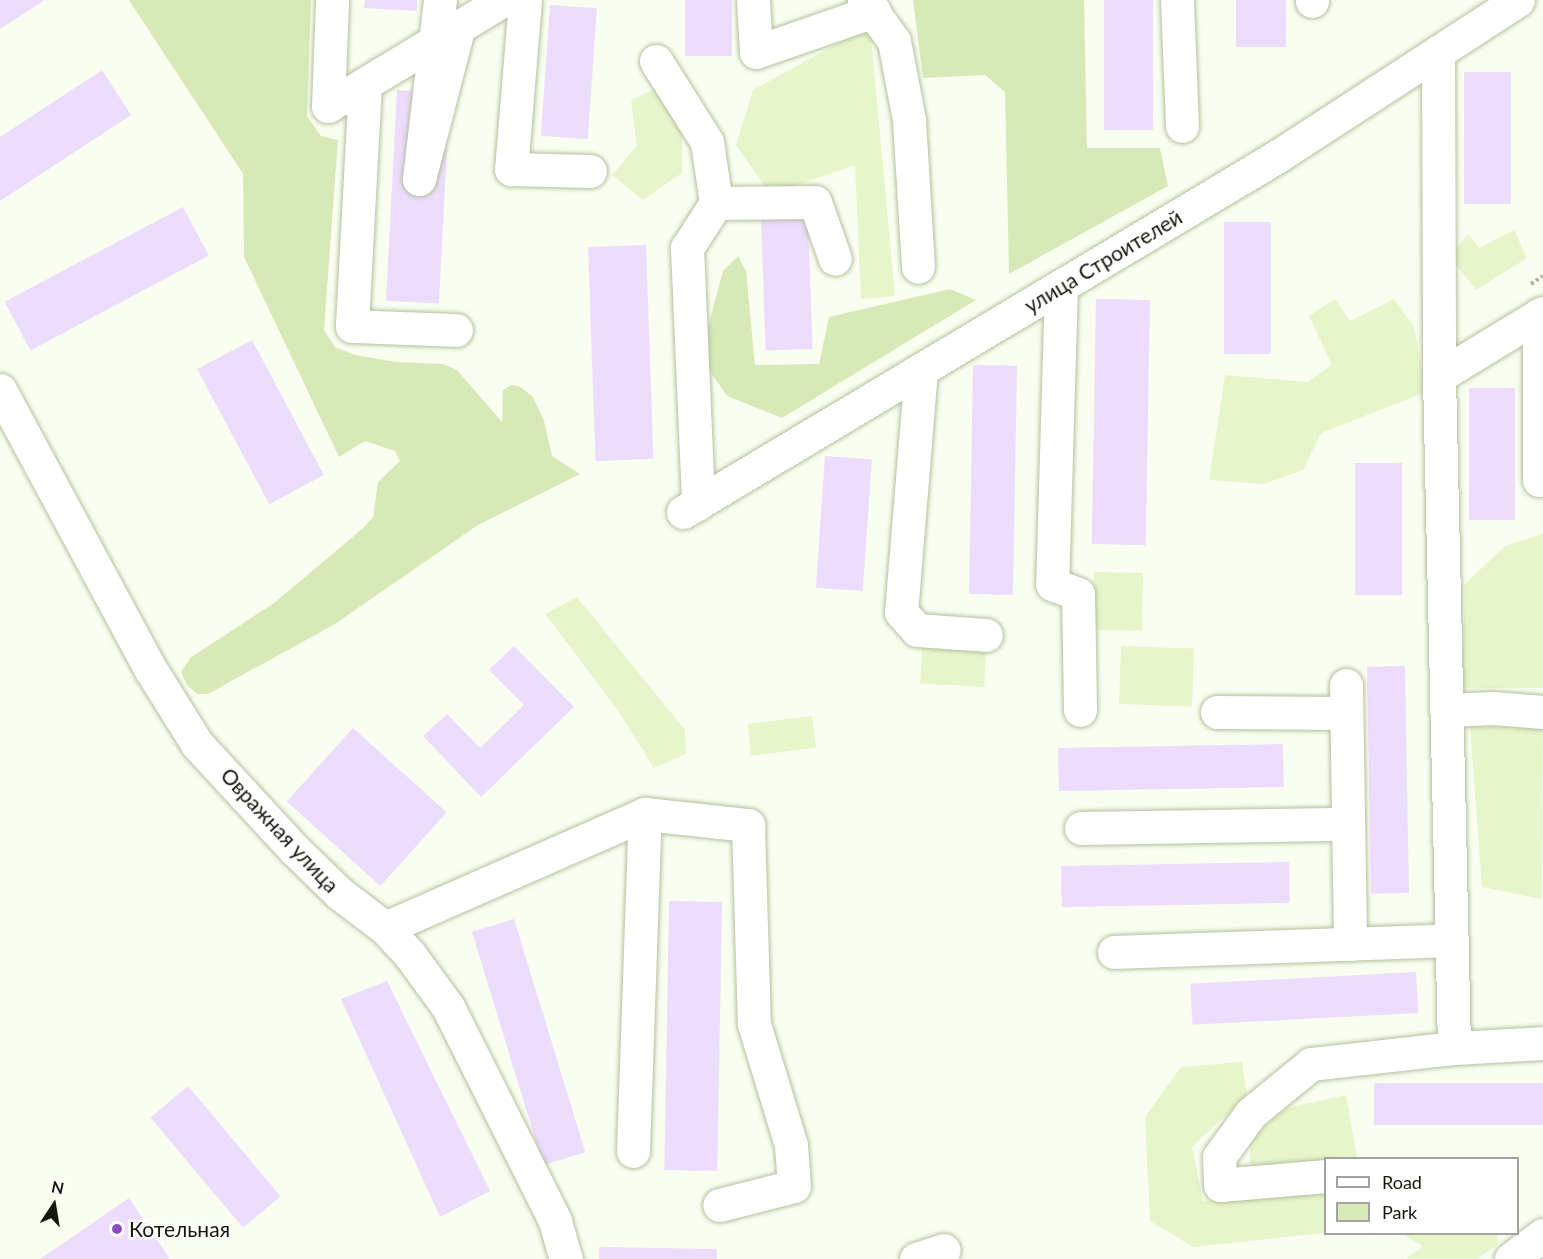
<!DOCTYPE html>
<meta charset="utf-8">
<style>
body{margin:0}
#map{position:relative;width:1543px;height:1259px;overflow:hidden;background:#f9fef0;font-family:Lato,sans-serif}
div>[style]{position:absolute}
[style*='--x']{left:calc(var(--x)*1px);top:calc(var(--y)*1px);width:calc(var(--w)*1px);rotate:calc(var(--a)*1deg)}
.built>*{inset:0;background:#e7f5cb;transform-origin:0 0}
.green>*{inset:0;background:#d8e9b8}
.building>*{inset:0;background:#ecdcfe;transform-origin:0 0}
.path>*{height:4px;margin-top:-2px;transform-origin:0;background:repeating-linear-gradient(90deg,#adb1a4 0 3px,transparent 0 6px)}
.roads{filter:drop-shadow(0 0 2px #b5c09e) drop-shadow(0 0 2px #b5c09e)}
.minor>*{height:33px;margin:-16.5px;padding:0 16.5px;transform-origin:16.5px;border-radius:16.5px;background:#fff}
.dots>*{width:16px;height:16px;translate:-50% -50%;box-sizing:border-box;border:3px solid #fff;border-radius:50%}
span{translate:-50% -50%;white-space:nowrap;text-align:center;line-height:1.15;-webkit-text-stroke:5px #fff;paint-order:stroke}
.street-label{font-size:21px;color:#14180b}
.poi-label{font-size:21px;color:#14180b}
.left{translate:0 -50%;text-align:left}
.legend{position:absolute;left:1324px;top:1157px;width:195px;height:78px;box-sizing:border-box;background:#fff;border:2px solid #a1a39d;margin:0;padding:8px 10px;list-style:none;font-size:18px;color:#14180b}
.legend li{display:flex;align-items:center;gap:12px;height:30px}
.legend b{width:30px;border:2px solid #a1a39d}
.north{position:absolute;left:24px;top:1175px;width:60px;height:60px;-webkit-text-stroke:4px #fff;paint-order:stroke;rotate:12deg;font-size:16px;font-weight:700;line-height:24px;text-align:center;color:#14180b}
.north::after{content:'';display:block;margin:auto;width:21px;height:27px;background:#14180b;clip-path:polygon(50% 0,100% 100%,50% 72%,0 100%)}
</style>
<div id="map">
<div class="built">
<div style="clip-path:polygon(870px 26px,895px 296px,861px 299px,855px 165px,770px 194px,736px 145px,753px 90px)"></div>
<div style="clip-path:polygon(662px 86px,682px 134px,682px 173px,643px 200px,612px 175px,637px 146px,631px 100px)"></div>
<div style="clip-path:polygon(1514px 230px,1527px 258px,1476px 290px,1449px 256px,1468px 234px,1479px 248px)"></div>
<div style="clip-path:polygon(1335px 299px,1350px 321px,1394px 299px,1414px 326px,1426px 392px,1321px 433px,1303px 470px,1264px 484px,1209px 480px,1225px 375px,1307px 382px,1332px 365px,1309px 316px)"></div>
<div style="clip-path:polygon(1543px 534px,1543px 688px,1462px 688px,1465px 584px,1505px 546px)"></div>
<div style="left:1094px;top:572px;width:49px;height:58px;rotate:1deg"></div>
<div style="clip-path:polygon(577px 597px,685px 730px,686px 754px,654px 768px,617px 709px,545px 614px)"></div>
<div style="left:1121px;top:646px;width:73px;height:58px;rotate:2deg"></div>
<div style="left:986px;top:651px;width:36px;height:64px;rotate:93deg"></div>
<div style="left:812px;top:716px;width:32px;height:65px;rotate:83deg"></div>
<div style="clip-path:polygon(1470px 726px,1543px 728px,1542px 899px,1482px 887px)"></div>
<div style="clip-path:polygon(1242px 1062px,1247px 1095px,1192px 1147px,1203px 1201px,1325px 1192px,1325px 1233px,1193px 1247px,1150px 1221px,1145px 1117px,1181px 1067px)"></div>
<div style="clip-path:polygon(1346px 1095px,1357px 1158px,1326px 1158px,1325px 1165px,1250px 1171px,1250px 1139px,1287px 1108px)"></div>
<div style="clip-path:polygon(1402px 1234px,1498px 1234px,1497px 1245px,1477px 1259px,1406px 1259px,1423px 1246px)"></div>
</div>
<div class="green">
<div style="clip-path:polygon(129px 0,311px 0,307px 116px,321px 136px,338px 140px,324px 330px,335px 347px,355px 355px,396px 362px,443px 364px,457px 370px,502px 422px,503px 390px,511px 385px,519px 386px,533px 397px,544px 421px,552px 456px,580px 474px,478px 525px,335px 624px,208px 694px,197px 694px,187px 685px,181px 672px,190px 658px,274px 603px,362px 529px,373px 517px,378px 482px,400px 461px,395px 451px,365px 441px,339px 457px,244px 257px,243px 174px)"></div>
<div style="clip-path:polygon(913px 0,1084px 0,1087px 148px,1160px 148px,1168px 186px,1009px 274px,1005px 92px,985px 75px,923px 78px)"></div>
<div style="clip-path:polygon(738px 256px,746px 271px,755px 365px,819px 364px,829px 317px,950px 289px,976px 300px,782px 418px,727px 396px,700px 357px,723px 271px)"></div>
</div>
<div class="building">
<div style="clip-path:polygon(0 0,45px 0,0 29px)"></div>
<div style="clip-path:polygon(365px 0,417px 0,417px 11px,364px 8px)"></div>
<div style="left:685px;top:0;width:47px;height:56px"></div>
<div style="left:1104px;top:0;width:49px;height:130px"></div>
<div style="left:1236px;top:0;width:50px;height:47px"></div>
<div style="left:550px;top:5px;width:47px;height:131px;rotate:4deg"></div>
<div style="clip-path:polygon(102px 70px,131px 115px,0 201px,0 137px)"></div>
<div style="left:1511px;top:72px;width:132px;height:47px;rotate:90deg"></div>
<div style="left:397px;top:90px;width:53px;height:211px;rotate:3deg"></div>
<div style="left:183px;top:207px;width:55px;height:202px;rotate:62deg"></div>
<div style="left:808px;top:218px;width:131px;height:47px;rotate:88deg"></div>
<div style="left:1271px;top:222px;width:132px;height:47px;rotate:90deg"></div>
<div style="left:646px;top:245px;width:214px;height:58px;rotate:88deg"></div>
<div style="left:1096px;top:299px;width:54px;height:245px;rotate:1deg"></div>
<div style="left:252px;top:340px;width:153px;height:62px;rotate:62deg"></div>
<div style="left:973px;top:365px;width:44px;height:229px;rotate:1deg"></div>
<div style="left:1469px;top:388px;width:46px;height:132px"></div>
<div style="left:825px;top:456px;width:47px;height:132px;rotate:4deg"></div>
<div style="left:1355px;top:463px;width:47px;height:132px"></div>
<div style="clip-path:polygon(514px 646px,574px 707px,481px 797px,423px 736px,447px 714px,480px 748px,524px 705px,489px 670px)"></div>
<div style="left:1405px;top:666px;width:227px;height:38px;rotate:89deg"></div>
<div style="left:353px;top:728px;width:126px;height:99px;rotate:42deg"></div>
<div style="left:1283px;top:744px;width:43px;height:225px;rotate:89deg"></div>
<div style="left:1289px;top:862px;width:41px;height:228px;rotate:89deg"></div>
<div style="left:669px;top:901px;width:53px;height:269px;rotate:1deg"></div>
<div style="left:514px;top:919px;width:244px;height:44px;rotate:73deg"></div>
<div style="left:1416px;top:972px;width:41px;height:226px;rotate:87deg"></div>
<div style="clip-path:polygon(387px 981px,490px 1191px,440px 1217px,341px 999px)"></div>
<div style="left:1543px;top:1083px;width:42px;height:169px;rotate:90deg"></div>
<div style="left:188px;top:1086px;width:144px;height:49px;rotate:50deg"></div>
<div style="clip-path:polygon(129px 1198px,170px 1259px,40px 1259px)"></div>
<div style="clip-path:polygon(599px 1247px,717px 1249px,717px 1259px,599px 1259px)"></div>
</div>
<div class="path">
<div style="--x:1531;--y:284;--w:14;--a:-34"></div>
</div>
<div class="roads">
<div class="minor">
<div style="--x:440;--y:0;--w:180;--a:96.7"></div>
<div style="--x:419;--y:179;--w:155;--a:-75.4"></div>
<div style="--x:525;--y:0;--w:170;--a:94.7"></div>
<div style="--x:511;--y:169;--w:79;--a:1.5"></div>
<div style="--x:753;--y:0;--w:52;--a:86.7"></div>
<div style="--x:756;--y:52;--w:125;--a:-19.2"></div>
<div style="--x:864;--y:0;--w:51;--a:53.8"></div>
<div style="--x:894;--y:41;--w:80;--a:79.2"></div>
<div style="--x:909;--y:120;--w:147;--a:86.5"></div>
<div style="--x:1177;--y:0;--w:126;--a:87.7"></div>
<div style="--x:1312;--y:0;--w:1;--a:90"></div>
<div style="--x:1438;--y:52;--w:324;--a:89.8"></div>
<div style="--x:656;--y:61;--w:96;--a:57.8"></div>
<div style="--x:707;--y:142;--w:62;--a:81.6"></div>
<div style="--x:716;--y:203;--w:54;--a:122.8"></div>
<div style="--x:687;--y:248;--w:256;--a:87.5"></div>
<div style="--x:365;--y:84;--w:242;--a:93.1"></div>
<div style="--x:352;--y:326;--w:104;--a:2.2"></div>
<div style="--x:328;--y:106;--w:205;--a:-31.2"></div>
<div style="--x:328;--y:106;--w:106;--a:-87.8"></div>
<div style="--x:716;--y:203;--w:99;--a:-0.6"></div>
<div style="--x:815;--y:202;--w:60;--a:70.7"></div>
<div style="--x:1061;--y:286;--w:298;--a:91.7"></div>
<div style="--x:1052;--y:584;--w:28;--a:21"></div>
<div style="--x:1078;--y:594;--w:116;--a:89"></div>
<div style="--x:1539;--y:315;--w:117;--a:148.6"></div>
<div style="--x:1439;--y:376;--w:672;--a:88.72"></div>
<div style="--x:1454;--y:1048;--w:89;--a:-3.2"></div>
<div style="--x:921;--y:370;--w:243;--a:94.7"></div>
<div style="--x:901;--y:612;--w:24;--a:48"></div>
<div style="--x:917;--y:630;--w:69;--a:4.1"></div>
<div style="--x:0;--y:390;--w:318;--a:61.7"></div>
<div style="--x:151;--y:670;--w:87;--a:58.1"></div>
<div style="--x:197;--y:744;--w:143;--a:47.3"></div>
<div style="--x:294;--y:849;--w:63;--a:44.4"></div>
<div style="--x:339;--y:893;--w:58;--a:37.3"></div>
<div style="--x:385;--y:928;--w:37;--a:47"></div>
<div style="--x:410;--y:955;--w:64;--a:53.8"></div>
<div style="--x:448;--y:1007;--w:239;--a:63.4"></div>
<div style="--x:555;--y:1221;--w:40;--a:74"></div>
<div style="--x:1539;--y:480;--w:165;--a:-90"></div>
<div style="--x:1539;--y:315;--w:4;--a:-27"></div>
<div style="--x:683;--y:512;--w:693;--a:-30.89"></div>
<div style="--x:1278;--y:156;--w:286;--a:-33"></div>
<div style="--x:1346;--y:685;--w:259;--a:89.1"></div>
<div style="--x:1446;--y:710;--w:47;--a:-2.4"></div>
<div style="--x:1493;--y:708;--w:50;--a:4.6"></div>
<div style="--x:1217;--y:712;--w:129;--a:0.4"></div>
<div style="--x:1081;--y:828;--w:267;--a:-0.9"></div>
<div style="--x:385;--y:928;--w:284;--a:-23.7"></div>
<div style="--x:645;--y:814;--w:104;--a:6.1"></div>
<div style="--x:748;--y:825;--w:199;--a:88.3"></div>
<div style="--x:754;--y:1024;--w:127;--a:73"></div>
<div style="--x:791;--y:1145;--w:41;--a:85.8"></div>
<div style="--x:794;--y:1186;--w:77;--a:165.8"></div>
<div style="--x:1114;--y:952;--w:338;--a:-2"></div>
<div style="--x:633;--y:1151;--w:337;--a:-88"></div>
<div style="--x:1326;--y:1176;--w:106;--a:175.1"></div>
<div style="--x:1220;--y:1185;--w:28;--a:-92"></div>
<div style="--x:1219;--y:1157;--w:54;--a:-54"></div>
<div style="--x:1251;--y:1113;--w:77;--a:-39.2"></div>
<div style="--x:1311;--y:1064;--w:144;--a:-6.4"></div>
<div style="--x:916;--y:1259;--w:29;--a:-18"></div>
<div style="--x:1511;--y:1259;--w:40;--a:-37"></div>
</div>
</div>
<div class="dots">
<div style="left:117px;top:1229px;background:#8c4cc1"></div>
</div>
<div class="street-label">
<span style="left:1103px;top:261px;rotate:-31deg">улица Строителей</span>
<span style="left:280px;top:830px;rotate:47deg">Овражная улица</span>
</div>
<div class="poi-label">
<span class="left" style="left:129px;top:1229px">Котельная</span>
</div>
<ul class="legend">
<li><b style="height:8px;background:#fff"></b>Road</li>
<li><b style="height:16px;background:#d8e9b8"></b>Park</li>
</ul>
<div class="north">N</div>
</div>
